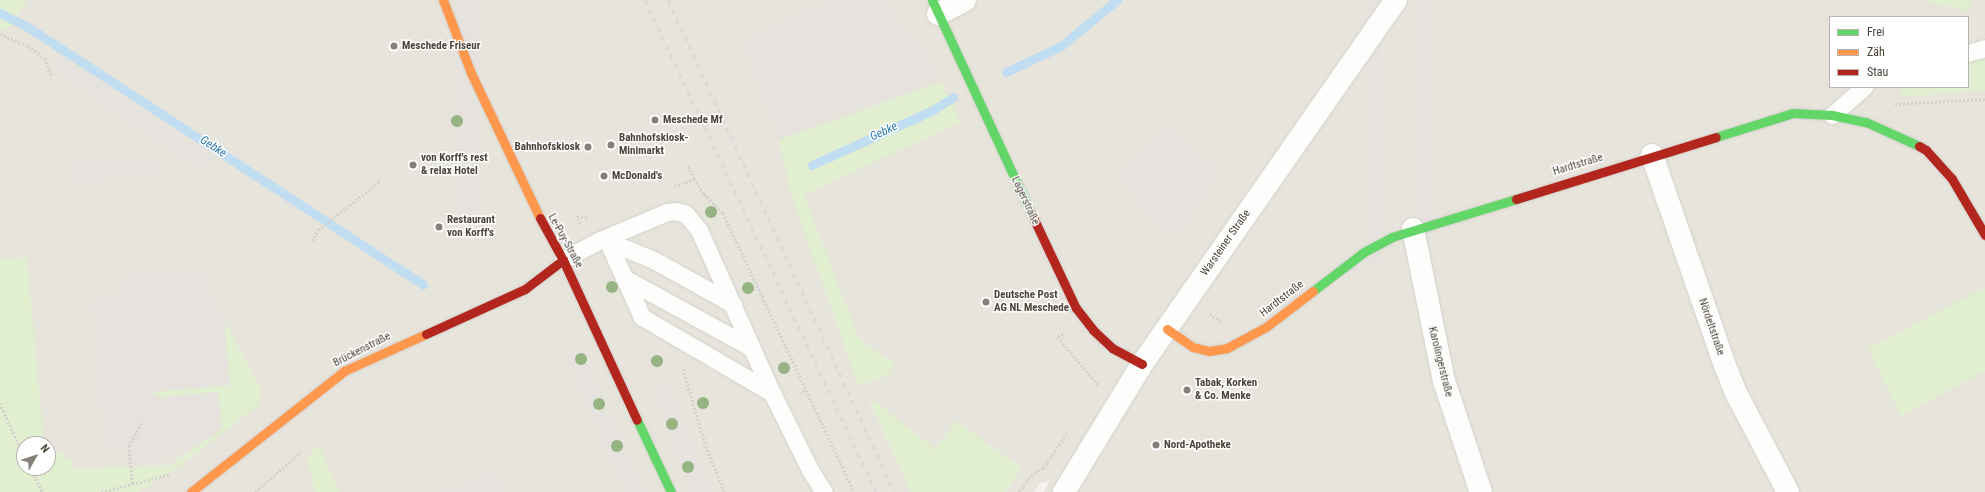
<!DOCTYPE html>
<meta charset="utf-8">
<style>
body{margin:0}
#map{position:relative;width:1985px;height:492px;overflow:hidden;background:#f4f2ee;font-family:"Roboto Condensed",sans-serif}
div>[style]{position:absolute}
[style*='--x']{left:calc(var(--x)*1px);top:calc(var(--y)*1px);width:calc(var(--w)*1px);rotate:calc(var(--a)*1deg)}
.residential>*{inset:0;background:#e7e4dc}
.green>*{inset:0;background:#e1eecf}
.parking>*{inset:0;background:#e6e3df;transform-origin:0 0}
.stream>*{height:9px;margin:-4.5px;padding:0 4.5px;transform-origin:4.5px;border-radius:4.5px;background:#c0ddf1}
.path>*{height:2.5px;margin-top:-1.25px;transform-origin:0;background:repeating-linear-gradient(90deg,#d3d2cc 0 2px,transparent 0 4px)}
.roads{filter:drop-shadow(0 0 1px #d2d0cb) drop-shadow(0 0 1px #d2d0cb)}
.lane>*{height:17px;margin:-8.5px;padding:0 8.5px;transform-origin:8.5px;border-radius:8.5px;background:#fdfdfc}
.street>*{height:22px;margin:-11px;padding:0 11px;transform-origin:11px;border-radius:11px;background:#fdfdfc}
.fast>*{height:9px;margin:-4.5px;padding:0 4.5px;transform-origin:4.5px;border-radius:4.5px;background:#63d668}
.slow>*{height:9px;margin:-4.5px;padding:0 4.5px;transform-origin:4.5px;border-radius:4.5px;background:#ff974d}
.jam>*{height:9px;margin:-4.5px;padding:0 4.5px;transform-origin:4.5px;border-radius:4.5px;background:#b3261e}
.rail>*{height:3px;margin-top:-1.5px;transform-origin:0;background:repeating-linear-gradient(90deg,#dbdbda 0 5px,transparent 0 10px)}
.trees>*{width:12px;height:12px;margin:-6px;border-radius:50%;background:#96b382}
.dots>*{width:11px;height:11px;translate:-50% -50%;box-sizing:border-box;border:2px solid #fff;border-radius:50%}
span{translate:-50% -50%;white-space:nowrap;text-align:center;line-height:1.15;-webkit-text-stroke:3px #fff;paint-order:stroke}
.poi-label{font-size:11px;color:#4b4439;font-weight:700}
.left{translate:0 -50%;text-align:left}
.right{translate:-100% -50%;text-align:right}
.street-label{font-size:11px;color:#4b4439}
.water-label{font-size:12px;color:#2e7ab2;font-style:italic}
.legend{position:absolute;left:1829px;top:16px;width:140px;height:72px;box-sizing:border-box;background:#fff;border:1px solid #b7b4b0;margin:0;padding:5px 7px;list-style:none;font-size:12px;color:#4b4439}
.legend li{display:flex;align-items:center;gap:8px;height:20px}
.legend b{width:20px;border:1px solid #b7b4b0}
.north{position:absolute;left:16px;top:436px;width:40px;height:40px;box-sizing:border-box;background:#fff;border:1px solid #b7b4b0;border-radius:50%;rotate:51deg;font-size:11px;font-weight:700;line-height:16px;text-align:center;color:#4b4439}
.north::after{content:'';display:block;margin:auto;width:14px;height:18px;background:#868178;clip-path:polygon(50% 0,100% 100%,50% 72%,0 100%)}
</style>
<div id="map">
<div class="residential">
<div style="clip-path:polygon(evenodd,0 0,1985px 0,1985px 492px,1043px 492px,1050px 481px,1040px 483px,1034px 492px,1006px 492px,1022px 468px,956px 421px,935px 449px,868px 397px,911px 492px,0 492px,0 0,1830px 17px,1968px 17px,1968px 87px,1830px 87px,1830px 17px,0 0,24px 444px,48px 444px,48px 468px,24px 468px,24px 444px)"></div>
</div>
<div class="green">
<div style="clip-path:polygon(0 0,28px 0,7px 30px,0 29px)"></div>
<div style="clip-path:polygon(1920px 0,1970px 0,1969px 11px)"></div>
<div style="clip-path:polygon(1985px 54px,1985px 90px,1904px 97px,1899px 87px,1968px 87px,1968px 59px)"></div>
<div style="clip-path:polygon(941px 82px,961px 122px,804px 195px,859px 339px,895px 364px,887px 376px,858px 386px,790px 190px,779px 140px)"></div>
<div style="clip-path:polygon(27px 257px,44px 444px,24px 444px,24px 468px,48px 468px,48px 454px,65px 452px,65px 460px,72px 460px,74px 469px,170px 465px,221px 429px,218px 392px,154px 399px,153px 392px,229px 385px,224px 321px,261px 388px,260px 400px,256px 407px,181px 465px,138px 492px,0 492px,0 259px)"></div>
<div style="clip-path:polygon(1985px 287px,1985px 371px,1901px 416px,1868px 349px)"></div>
<div style="clip-path:polygon(868px 396px,935px 449px,956px 421px,1022px 468px,1006px 492px,911px 492px)"></div>
<div style="clip-path:polygon(319px 445px,339px 492px,315px 492px,307px 458px)"></div>
</div>
<div class="parking">
<div style="left:456px;top:0;width:24px;height:212px"></div>
<div style="clip-path:polygon(828px 0,881px 0,896px 12px,905px 32px,926px 47px,940px 78px,779px 140px,742px 42px)"></div>
<div style="left:1364px;top:0;width:17px;height:264px"></div>
<div style="left:1413px;top:0;width:18px;height:294px"></div>
<div style="left:61px;top:56px;width:182px;height:17px;rotate:34deg"></div>
<div style="clip-path:polygon(1168px 123px,1222px 173px,1176px 238px,1151px 221px,1119px 174px)"></div>
<div style="clip-path:polygon(155px 159px,161px 174px,72px 183px,73px 163px)"></div>
<div style="clip-path:polygon(202px 268px,224px 321px,230px 385px,154px 392px,154px 398px,218px 392px,222px 428px,208px 438px,192px 439px,183px 451px,164px 453px,164px 461px,127px 464px,125px 445px,103px 447px,91px 299px,121px 296px,120px 277px)"></div>
<div style="left:581px;top:348px;width:158px;height:18px;rotate:66deg"></div>
<div style="clip-path:polygon(666px 379px,713px 492px,690px 492px,654px 394px)"></div>
<div style="clip-path:polygon(496px 469px,507px 492px,441px 492px)"></div>
</div>
<div class="stream">
<div style="--x:0;--y:13;--w:35;--a:27"></div>
<div style="--x:31;--y:29;--w:468;--a:33.1"></div>
<div style="--x:1006;--y:72;--w:61;--a:-25.3"></div>
<div style="--x:1061;--y:46;--w:72;--a:-39.4"></div>
<div style="--x:812;--y:165;--w:131;--a:-24.4"></div>
<div style="--x:931;--y:111;--w:26;--a:-32"></div>
</div>
<div class="path">
<div style="--x:0;--y:34;--w:30;--a:23"></div>
<div style="--x:28;--y:46;--w:21;--a:35"></div>
<div style="--x:45;--y:58;--w:20;--a:70"></div>
<div style="--x:1895;--y:104;--w:90;--a:-3.2"></div>
<div style="--x:694;--y:179;--w:18;--a:56"></div>
<div style="--x:704;--y:194;--w:27;--a:45"></div>
<div style="--x:723;--y:213;--w:308;--a:64.8"></div>
<div style="--x:674;--y:186;--w:21;--a:-19"></div>
<div style="--x:694;--y:179;--w:13;--a:-117"></div>
<div style="--x:688;--y:167;--w:3;--a:-18"></div>
<div style="--x:580;--y:224;--w:9;--a:-111"></div>
<div style="--x:577;--y:216;--w:12;--a:9"></div>
<div style="--x:312;--y:241;--w:13;--a:-61"></div>
<div style="--x:318;--y:230;--w:78;--a:-38.2"></div>
<div style="--x:1210;--y:313;--w:15;--a:37"></div>
<div style="--x:1063;--y:334;--w:6;--a:149"></div>
<div style="--x:1058;--y:337;--w:64;--a:50.1"></div>
<div style="--x:683;--y:369;--w:80;--a:73.4"></div>
<div style="--x:706;--y:446;--w:50;--a:67.6"></div>
<div style="--x:799;--y:393;--w:8;--a:-30"></div>
<div style="--x:0;--y:403;--w:58;--a:65.6"></div>
<div style="--x:30;--y:468;--w:27;--a:62"></div>
<div style="--x:132;--y:484;--w:38;--a:-95"></div>
<div style="--x:129;--y:446;--w:27;--a:-62"></div>
<div style="--x:101;--y:492;--w:72;--a:-14.4"></div>
<div style="--x:255;--y:492;--w:61;--a:-41"></div>
<div style="--x:1019;--y:492;--w:21;--a:-55"></div>
<div style="--x:1031;--y:475;--w:14;--a:-30"></div>
<div style="--x:1043;--y:468;--w:42;--a:-55.6"></div>
</div>
<div class="roads">
<div class="lane">
<div style="--x:1968;--y:53;--w:18;--a:-16"></div>
<div style="--x:1832;--y:115;--w:43;--a:-41.2"></div>
<div style="--x:606;--y:238;--w:87;--a:65.5"></div>
<div style="--x:642;--y:317;--w:151;--a:30.3"></div>
<div style="--x:607;--y:241;--w:48;--a:21.8"></div>
<div style="--x:652;--y:259;--w:93;--a:29.1"></div>
<div style="--x:563;--y:260;--w:42;--a:-28.4"></div>
<div style="--x:600;--y:240;--w:73;--a:-22.7"></div>
<div style="--x:667;--y:212;--w:9;--a:-6"></div>
<div style="--x:676;--y:211;--w:10;--a:17"></div>
<div style="--x:686;--y:214;--w:21;--a:51"></div>
<div style="--x:699;--y:230;--w:179;--a:65.9"></div>
<div style="--x:772;--y:393;--w:86;--a:63.7"></div>
<div style="--x:810;--y:470;--w:26;--a:58"></div>
<div style="--x:624;--y:278;--w:146;--a:28.7"></div>
</div>
<div class="street">
<div style="--x:938;--y:14;--w:30;--a:-27"></div>
<div style="--x:1652;--y:155;--w:223;--a:70.9"></div>
<div style="--x:1725;--y:366;--w:29;--a:68"></div>
<div style="--x:1736;--y:393;--w:112;--a:62.3"></div>
<div style="--x:1413;--y:229;--w:155;--a:78.5"></div>
<div style="--x:1444;--y:381;--w:117;--a:71.6"></div>
<div style="--x:1064;--y:492;--w:150;--a:-58.6"></div>
<div style="--x:1142;--y:364;--w:444;--a:-55.1"></div>
</div>
<div class="fast">
<div style="--x:932;--y:0;--w:235;--a:65.1"></div>
<div style="--x:1716;--y:137;--w:81;--a:-17.3"></div>
<div style="--x:1793;--y:113;--w:39;--a:3"></div>
<div style="--x:1832;--y:115;--w:35;--a:12"></div>
<div style="--x:1866;--y:122;--w:58;--a:24.4"></div>
<div style="--x:1313;--y:291;--w:64;--a:-37.4"></div>
<div style="--x:1364;--y:252;--w:32;--a:-28"></div>
<div style="--x:1392;--y:237;--w:130;--a:-17"></div>
<div style="--x:637;--y:420;--w:80;--a:64.7"></div>
</div>
<div class="slow">
<div style="--x:443;--y:0;--w:78;--a:69"></div>
<div style="--x:471;--y:73;--w:161;--a:64.6"></div>
<div style="--x:1167;--y:329;--w:32;--a:35"></div>
<div style="--x:1193;--y:347;--w:16;--a:14"></div>
<div style="--x:1209;--y:351;--w:18;--a:-9"></div>
<div style="--x:1227;--y:348;--w:44;--a:-28.3"></div>
<div style="--x:1266;--y:327;--w:59;--a:-37.5"></div>
<div style="--x:191;--y:492;--w:195;--a:-38.3"></div>
<div style="--x:344;--y:371;--w:90;--a:-24.3"></div>
</div>
<div class="jam">
<div style="--x:1919;--y:146;--w:8;--a:30"></div>
<div style="--x:1926;--y:150;--w:39;--a:48"></div>
<div style="--x:1952;--y:179;--w:65;--a:59.5"></div>
<div style="--x:1516;--y:199;--w:209;--a:-17.2"></div>
<div style="--x:1031;--y:213;--w:105;--a:64.7"></div>
<div style="--x:1076;--y:308;--w:28;--a:52"></div>
<div style="--x:1093;--y:330;--w:26;--a:43"></div>
<div style="--x:1112;--y:348;--w:34;--a:28"></div>
<div style="--x:540;--y:218;--w:48;--a:61.3"></div>
<div style="--x:563;--y:260;--w:176;--a:65.2"></div>
<div style="--x:426;--y:334;--w:109;--a:-24.4"></div>
<div style="--x:525;--y:289;--w:48;--a:-37.3"></div>
</div>
</div>
<div class="rail">
<div style="--x:645;--y:0;--w:544;--a:64.85"></div>
<div style="--x:668;--y:0;--w:541;--a:65.33"></div>
</div>
<div class="trees">
<div style="left:457px;top:121px"></div>
<div style="left:711px;top:212px"></div>
<div style="left:612px;top:287px"></div>
<div style="left:748px;top:288px"></div>
<div style="left:581px;top:359px"></div>
<div style="left:657px;top:361px"></div>
<div style="left:784px;top:368px"></div>
<div style="left:703px;top:403px"></div>
<div style="left:599px;top:404px"></div>
<div style="left:672px;top:424px"></div>
<div style="left:617px;top:446px"></div>
<div style="left:688px;top:467px"></div>
</div>
<div class="dots">
<div style="left:394px;top:46px;background:#868178"></div>
<div style="left:655px;top:120px;background:#868178"></div>
<div style="left:611px;top:145px;background:#868178"></div>
<div style="left:588px;top:147px;background:#868178"></div>
<div style="left:413px;top:165px;background:#868178"></div>
<div style="left:604px;top:176px;background:#868178"></div>
<div style="left:439px;top:227px;background:#868178"></div>
<div style="left:986px;top:302px;background:#868178"></div>
<div style="left:1187px;top:390px;background:#868178"></div>
<div style="left:1156px;top:445px;background:#868178"></div>
</div>
<div class="poi-label">
<span class="left" style="left:402px;top:46px">Meschede Friseur</span>
<span class="left" style="left:663px;top:120px">Meschede Mf</span>
<span class="left" style="left:619px;top:145px">Bahnhofskiosk-<br>Minimarkt</span>
<span class="right" style="left:580px;top:147px">Bahnhofskiosk</span>
<span class="left" style="left:421px;top:165px">von Korff's rest<br>&amp; relax Hotel</span>
<span class="left" style="left:612px;top:176px">McDonald's</span>
<span class="left" style="left:447px;top:227px">Restaurant<br>von Korff's</span>
<span class="left" style="left:994px;top:302px">Deutsche Post<br>AG NL Meschede</span>
<span class="left" style="left:1195px;top:390px">Tabak, Korken<br>&amp; Co. Menke</span>
<span class="left" style="left:1164px;top:445px">Nord-Apotheke</span>
</div>
<div class="street-label">
<span style="left:1578px;top:165px;rotate:-17deg">Hardtstraße</span>
<span style="left:1025px;top:201px;rotate:65deg">Lagerstraße</span>
<span style="left:565px;top:241px;rotate:61deg">Le-Puy-Straße</span>
<span style="left:1226px;top:243px;rotate:-55deg">Warsteiner Straße</span>
<span style="left:1282px;top:299px;rotate:-38deg">Hardtstraße</span>
<span style="left:1711px;top:327px;rotate:71deg">Nördeltstraße</span>
<span style="left:362px;top:350px;rotate:-27deg">Brückenstraße</span>
<span style="left:1440px;top:362px;rotate:76deg">Karolingerstraße</span>
</div>
<div class="water-label">
<span style="left:884px;top:132px;rotate:-25deg">Gebke</span>
<span style="left:213px;top:147px;rotate:33deg">Gebke</span>
</div>
<ul class="legend">
<li><b style="height:5px;background:#63d668"></b>Frei</li>
<li><b style="height:5px;background:#ff974d"></b>Zäh</li>
<li><b style="height:5px;background:#b3261e"></b>Stau</li>
</ul>
<div class="north">N</div>
</div>
